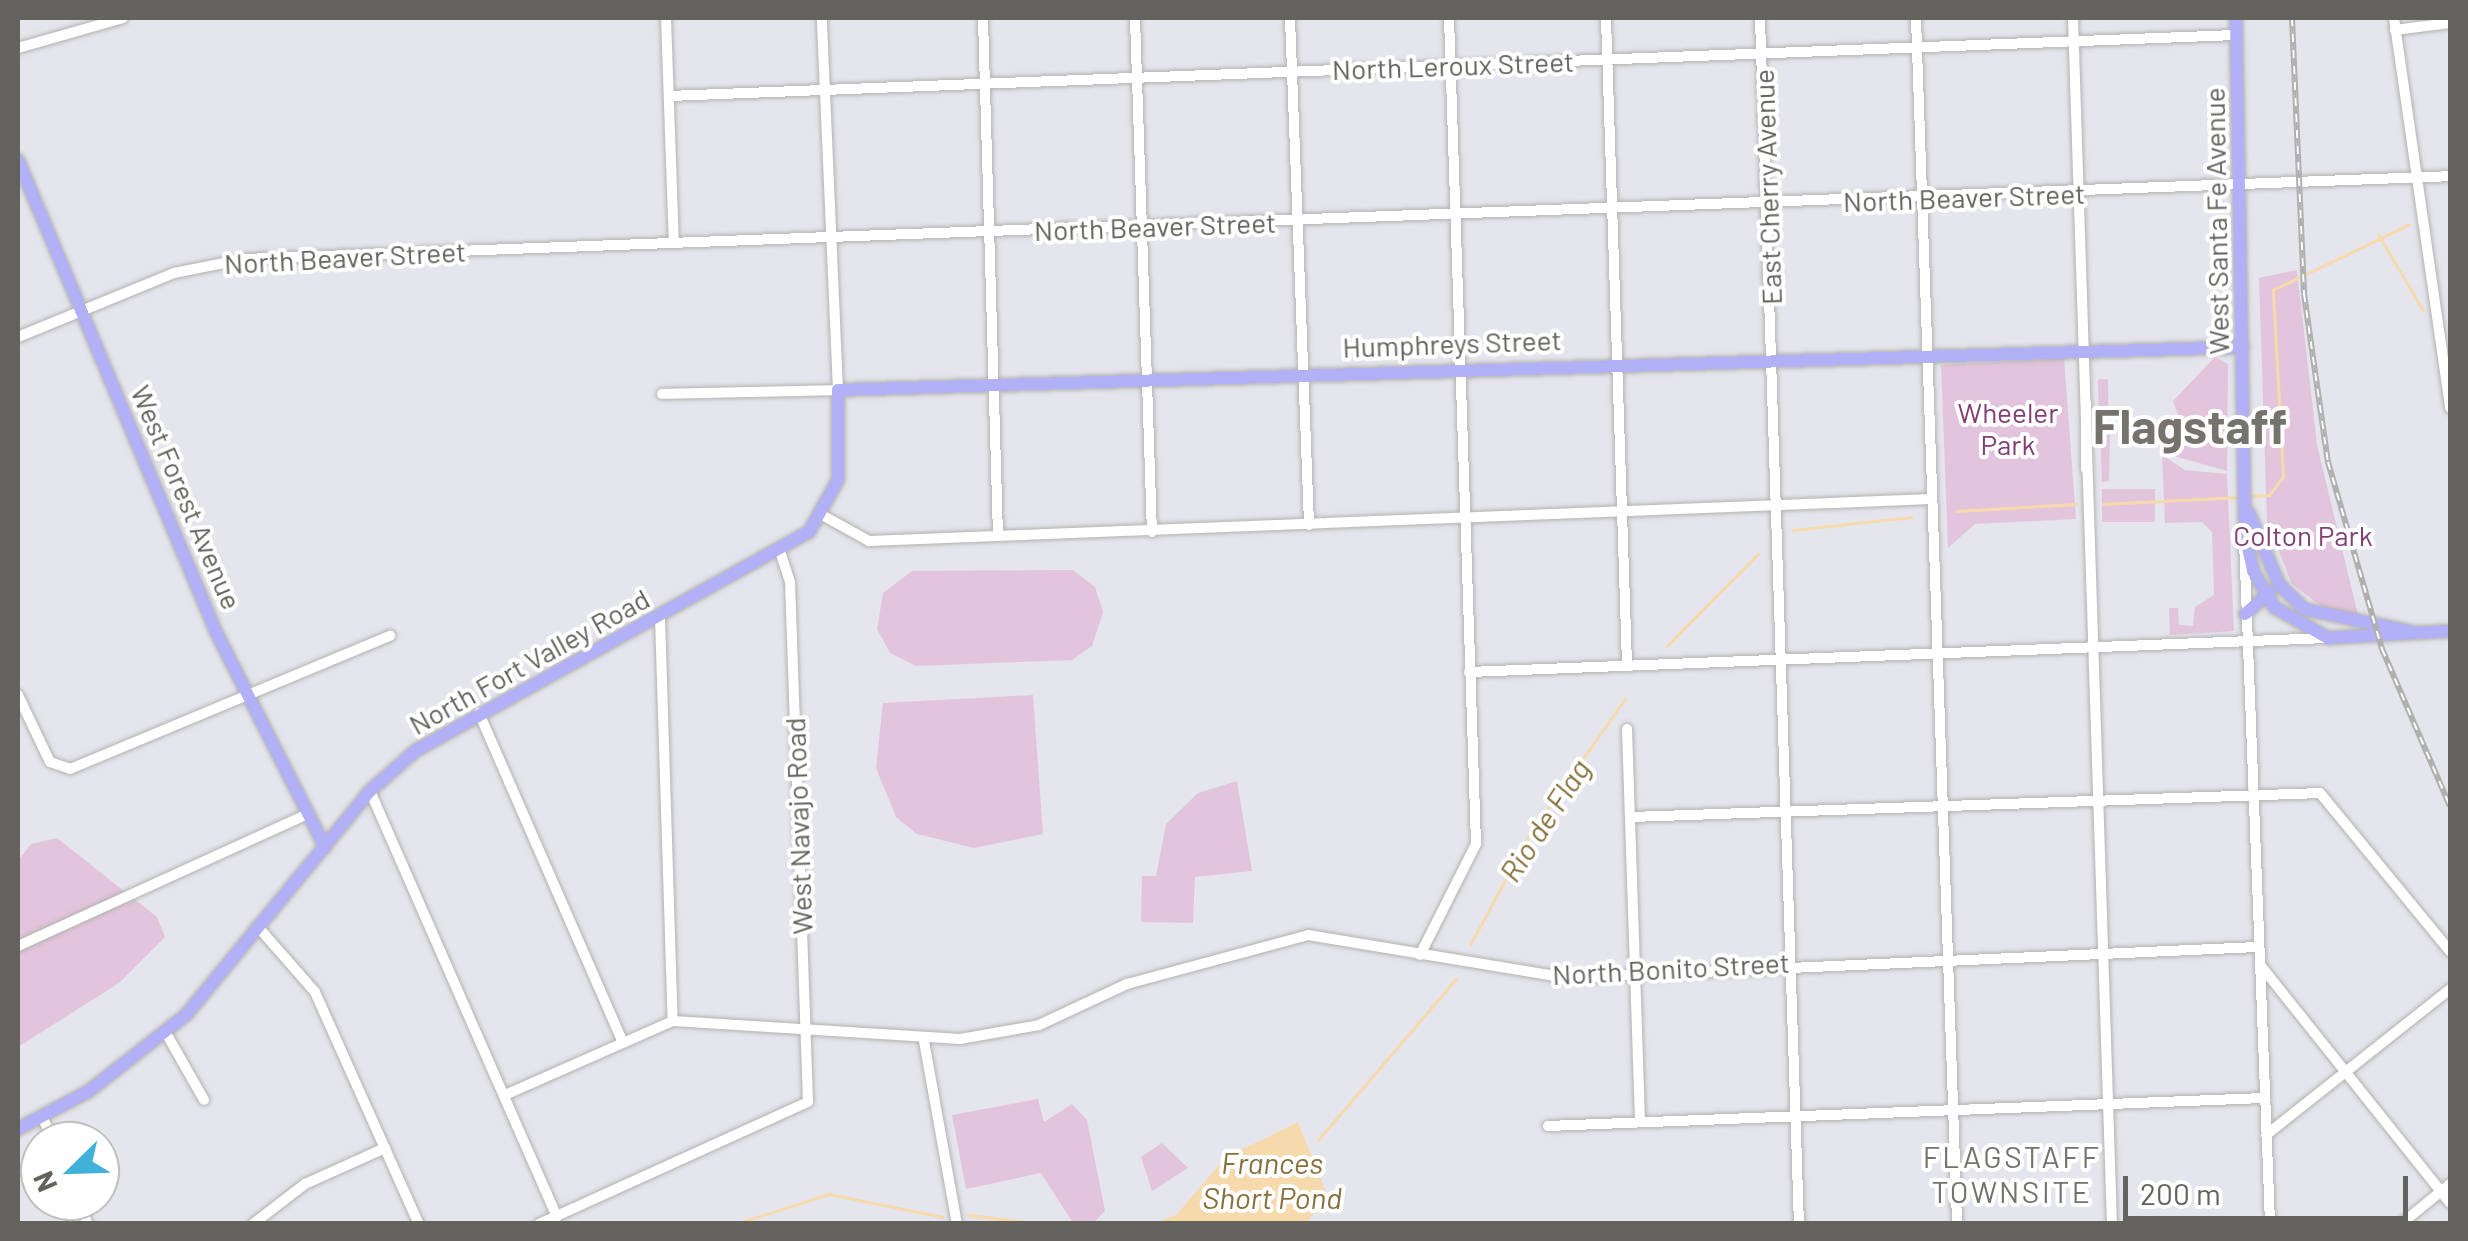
<!DOCTYPE html>
<style>
body{margin:0}
#map{position:relative;width:2468px;height:1241px;overflow:hidden;background:#e5e5ee;font-family:Barlow,sans-serif}
div>[style]{position:absolute}
[style*='--x']{left:calc(var(--x)*1px);top:calc(var(--y)*1px);width:calc(var(--w)*1px);rotate:calc(var(--a)*1deg)}
.green>*{inset:0;background:#e3c4dd;transform-origin:0 0}
.water>*{inset:0;background:#f7daac}
.stream>*{height:2.5px;margin:-1.25px;padding:0 1.25px;transform-origin:1.25px;border-radius:1.25px;background:#f7daac}
.roads{filter:drop-shadow(0 0 2px #b4b3ae) drop-shadow(0 0 2px #b4b3ae)}
.minor>*{height:10px;margin:-5px;padding:0 5px;transform-origin:5px;border-radius:5px;background:#fff}
.major>*{height:12px;margin:-6px;padding:0 6px;transform-origin:6px;border-radius:6px;background:#b2b0f7}
.rail>*{height:6px;margin-top:-3px;transform-origin:0;background:repeating-linear-gradient(90deg,#fff 0 8px,#b0b0af 0 16px);box-sizing:border-box;border-block:2px solid #b0b0af}
span{translate:-50% -50%;white-space:nowrap;text-align:center;line-height:1.15;-webkit-text-stroke:8px #fff;paint-order:stroke}
.street-label{font-size:28px;color:#64625d}
.park-label{font-size:28px;color:#823e73}
.water-label{font-size:30px;color:#86703d;font-style:italic}
.neighbourhood-label{font-size:30px;color:#76736e;letter-spacing:2.5px}
.town-label{font-size:48px;color:#76736e;font-weight:700}
.frame{position:absolute;inset:0;border:20px solid #64625d;pointer-events:none}
.north{position:absolute;left:20px;top:1121px;width:100px;height:100px;box-sizing:border-box;background:#fff;border:2px solid #c1c0be;border-radius:50%;rotate:247deg;font-size:28px;font-weight:700;line-height:40px;text-align:center;color:#64625d}
.north::after{content:'';display:block;margin:auto;width:35px;height:45px;background:#40b1d9;clip-path:polygon(50% 0,100% 100%,50% 72%,0 100%)}
.scale{position:absolute;left:2123px;top:1176px;width:285px;height:45px;box-sizing:border-box;border:5px solid #64625d;border-top:0;padding-left:12px;font-size:30px;line-height:35px;white-space:nowrap;color:#64625d;-webkit-text-stroke:8px #fff;paint-order:stroke}
</style>
<div id="map">
<div class="green">
<div style="clip-path:polygon(2297px 270px,2317px 445px,2358px 615px,2324px 608px,2292px 584px,2267px 522px,2259px 278px)"></div>
<div style="clip-path:polygon(2215px 357px,2228px 364px,2227px 471px,2174px 456px,2185px 434px,2173px 401px)"></div>
<div style="clip-path:polygon(2064px 358px,2076px 519px,1975px 524px,1948px 548px,1941px 365px)"></div>
<div style="left:2108px;top:379px;width:42px;height:10px;rotate:89deg"></div>
<div style="clip-path:polygon(2100px 435px,2110px 435px,2109px 481px,2102px 482px)"></div>
<div style="clip-path:polygon(2162px 455px,2185px 470px,2227px 474px,2234px 631px,2170px 635px,2169px 608px,2178px 608px,2179px 625px,2193px 626px,2195px 607px,2214px 595px,2212px 532px,2202px 522px,2165px 523px)"></div>
<div style="left:2155px;top:489px;width:33px;height:53px;rotate:90deg"></div>
<div style="clip-path:polygon(1073px 570px,1095px 587px,1103px 612px,1092px 646px,1072px 660px,916px 666px,890px 653px,877px 629px,883px 593px,912px 571px)"></div>
<div style="clip-path:polygon(1033px 695px,1043px 834px,974px 848px,917px 834px,896px 817px,876px 768px,883px 703px)"></div>
<div style="clip-path:polygon(1237px 781px,1252px 871px,1195px 877px,1193px 923px,1141px 922px,1142px 876px,1156px 876px,1166px 824px,1198px 793px)"></div>
<div style="clip-path:polygon(57px 838px,157px 917px,165px 937px,119px 983px,18px 1047px,18px 861px,31px 844px)"></div>
<div style="clip-path:polygon(1038px 1099px,1044px 1122px,1072px 1104px,1087px 1120px,1105px 1211px,1093px 1223px,1073px 1223px,1041px 1173px,966px 1189px,952px 1115px)"></div>
<div style="clip-path:polygon(1162px 1143px,1188px 1168px,1152px 1191px,1141px 1157px)"></div>
</div>
<div class="water">
<div style="clip-path:polygon(1298px 1122px,1328px 1197px,1306px 1223px,1155px 1223px,1176px 1215px,1225px 1158px)"></div>
</div>
<div class="stream">
<div style="--x:2379;--y:235;--w:87;--a:59.6"></div>
<div style="--x:2249;--y:496;--w:20;--a:-3"></div>
<div style="--x:2269;--y:495;--w:23;--a:-52"></div>
<div style="--x:2283;--y:477;--w:187;--a:-93.1"></div>
<div style="--x:2273;--y:290;--w:150;--a:-25.7"></div>
<div style="--x:2103;--y:504;--w:138;--a:-2.9"></div>
<div style="--x:1957;--y:511;--w:119;--a:-3.4"></div>
<div style="--x:1793;--y:530;--w:119;--a:-6.3"></div>
<div style="--x:1667;--y:646;--w:129;--a:-45.3"></div>
<div style="--x:1470;--y:945;--w:126;--a:-61.6"></div>
<div style="--x:1530;--y:834;--w:165;--a:-54.9"></div>
<div style="--x:1318;--y:1140;--w:212;--a:-49.4"></div>
<div style="--x:968;--y:1215;--w:74;--a:7"></div>
<div style="--x:735;--y:1224;--w:99;--a:-17.7"></div>
<div style="--x:829;--y:1194;--w:116;--a:11.4"></div>
</div>
<div class="roads">
<div class="minor">
<div style="--x:666;--y:18;--w:224;--a:88"></div>
<div style="--x:983;--y:18;--w:518;--a:88.34"></div>
<div style="--x:1135;--y:18;--w:514;--a:88.11"></div>
<div style="--x:1290;--y:18;--w:507;--a:87.85"></div>
<div style="--x:1606;--y:18;--w:647;--a:88.14"></div>
<div style="--x:1760;--y:18;--w:1207;--a:88.15"></div>
<div style="--x:1916;--y:18;--w:1207;--a:88.05"></div>
<div style="--x:2073;--y:18;--w:1207;--a:88.15"></div>
<div style="--x:2394;--y:18;--w:394;--a:81.8"></div>
<div style="--x:2395;--y:30;--w:55;--a:-7.3"></div>
<div style="--x:18;--y:48;--w:109;--a:-15.9"></div>
<div style="--x:669;--y:96;--w:1568;--a:-2.23"></div>
<div style="--x:18;--y:337;--w:169;--a:-22.3"></div>
<div style="--x:174;--y:273;--w:71;--a:-11.3"></div>
<div style="--x:244;--y:259;--w:2208;--a:-2.15"></div>
<div style="--x:662;--y:394;--w:176;--a:-1.3"></div>
<div style="--x:838;--y:390;--w:372;--a:-92.5"></div>
<div style="--x:2086;--y:469;--w:66;--a:-90"></div>
<div style="--x:822;--y:515;--w:54;--a:29"></div>
<div style="--x:869;--y:541;--w:1063;--a:-2.26"></div>
<div style="--x:2244;--y:540;--w:684;--a:87.82"></div>
<div style="--x:660;--y:618;--w:403;--a:88.2"></div>
<div style="--x:1469;--y:672;--w:860;--a:-2.27"></div>
<div style="--x:18;--y:695;--w:74;--a:64.5"></div>
<div style="--x:50;--y:762;--w:21;--a:19"></div>
<div style="--x:70;--y:769;--w:347;--a:-22.6"></div>
<div style="--x:479;--y:713;--w:359;--a:66.4"></div>
<div style="--x:1627;--y:729;--w:392;--a:88.1"></div>
<div style="--x:370;--y:791;--w:465;--a:66.3"></div>
<div style="--x:1631;--y:817;--w:689;--a:-1.99"></div>
<div style="--x:2320;--y:793;--w:205;--a:50.6"></div>
<div style="--x:259;--y:928;--w:85;--a:48.8"></div>
<div style="--x:315;--y:992;--w:254;--a:65.9"></div>
<div style="--x:18;--y:946;--w:319;--a:-24.5"></div>
<div style="--x:1420;--y:955;--w:124;--a:-63.2"></div>
<div style="--x:1476;--y:844;--w:826;--a:-91.87"></div>
<div style="--x:2261;--y:966;--w:303;--a:51.4"></div>
<div style="--x:166;--y:1033;--w:77;--a:60.4"></div>
<div style="--x:924;--y:1041;--w:186;--a:79.8"></div>
<div style="--x:505;--y:1095;--w:184;--a:-23.8"></div>
<div style="--x:673;--y:1021;--w:288;--a:3.6"></div>
<div style="--x:960;--y:1039;--w:80;--a:-10"></div>
<div style="--x:1039;--y:1025;--w:97;--a:-25"></div>
<div style="--x:1127;--y:984;--w:188;--a:-15.1"></div>
<div style="--x:1308;--y:935;--w:263;--a:9.4"></div>
<div style="--x:1567;--y:978;--w:693;--a:-2.57"></div>
<div style="--x:42;--y:1116;--w:27;--a:66"></div>
<div style="--x:1548;--y:1126;--w:718;--a:-2.24"></div>
<div style="--x:2266;--y:1135;--w:235;--a:-38.4"></div>
<div style="--x:78;--y:1201;--w:25;--a:67"></div>
<div style="--x:253;--y:1224;--w:66;--a:-37.6"></div>
<div style="--x:305;--y:1184;--w:88;--a:-24.2"></div>
<div style="--x:539;--y:1224;--w:295;--a:-24.4"></div>
<div style="--x:808;--y:1102;--w:520;--a:-91.98"></div>
<div style="--x:790;--y:582;--w:32;--a:-108"></div>
<div style="--x:2401;--y:1224;--w:63;--a:-39.2"></div>
</div>
<div class="major">
<div style="--x:2236;--y:18;--w:517;--a:89"></div>
<div style="--x:2245;--y:535;--w:37;--a:77"></div>
<div style="--x:2253;--y:571;--w:42;--a:59.7"></div>
<div style="--x:2274;--y:607;--w:62;--a:29.9"></div>
<div style="--x:2328;--y:638;--w:122;--a:-3.3"></div>
<div style="--x:18;--y:160;--w:514;--a:67.23"></div>
<div style="--x:217;--y:634;--w:239;--a:63.1"></div>
<div style="--x:2249;--y:513;--w:77;--a:67.1"></div>
<div style="--x:2279;--y:584;--w:35;--a:45"></div>
<div style="--x:2304;--y:609;--w:110;--a:12"></div>
<div style="--x:2245;--y:614;--w:33;--a:-41"></div>
<div style="--x:18;--y:1129;--w:81;--a:-28.2"></div>
<div style="--x:89;--y:1091;--w:123;--a:-38.1"></div>
<div style="--x:186;--y:1015;--w:290;--a:-50.6"></div>
<div style="--x:370;--y:791;--w:60;--a:-41.6"></div>
<div style="--x:415;--y:751;--w:451;--a:-29.1"></div>
<div style="--x:809;--y:532;--w:60;--a:-60.9"></div>
<div style="--x:838;--y:480;--w:90;--a:-90"></div>
<div style="--x:838;--y:390;--w:1406;--a:-1.75"></div>
</div>
</div>
<div class="rail">
<div style="--x:2292;--y:18;--w:276;--a:87.5"></div>
<div style="--x:2304;--y:294;--w:170;--a:81.9"></div>
<div style="--x:2328;--y:462;--w:195;--a:73.9"></div>
<div style="--x:2382;--y:649;--w:171;--a:66.6"></div>
</div>
<div class="street-label">
<span style="left:1453px;top:65px;rotate:-2deg">North Leroux Street</span>
<span style="left:1767px;top:187px;rotate:-92deg">East Cherry Avenue</span>
<span style="left:1964px;top:197px;rotate:-2deg">North Beaver Street</span>
<span style="left:2216px;top:221px;rotate:-91deg">West Santa Fe Avenue</span>
<span style="left:1155px;top:226px;rotate:-2deg">North Beaver Street</span>
<span style="left:345px;top:257px;rotate:-3deg">North Beaver Street</span>
<span style="left:1452px;top:343px;rotate:-2deg">Humphreys Street</span>
<span style="left:187px;top:497px;rotate:67deg">West Forest Avenue</span>
<span style="left:529px;top:661px;rotate:-29deg">North Fort Valley Road</span>
<span style="left:798px;top:826px;rotate:-92deg">West Navajo Road</span>
<span style="left:1671px;top:968px;rotate:-3deg">North Bonito Street</span>
</div>
<div class="park-label">
<span style="left:2008px;top:428px">Wheeler<br>Park</span>
<span style="left:2303px;top:535px">Colton Park</span>
</div>
<div class="water-label">
<span style="left:1544px;top:820px;rotate:-57deg">Rio de Flag</span>
<span style="left:1272px;top:1179px">Frances<br>Short Pond</span>
</div>
<div class="neighbourhood-label">
<span style="left:2012px;top:1173px">FLAGSTAFF<br>TOWNSITE</span>
</div>
<div class="town-label">
<span style="left:2190px;top:426px">Flagstaff</span>
</div>
<div class="frame"></div>
<div class="north">N</div>
<div class="scale">200 m</div>
</div>
